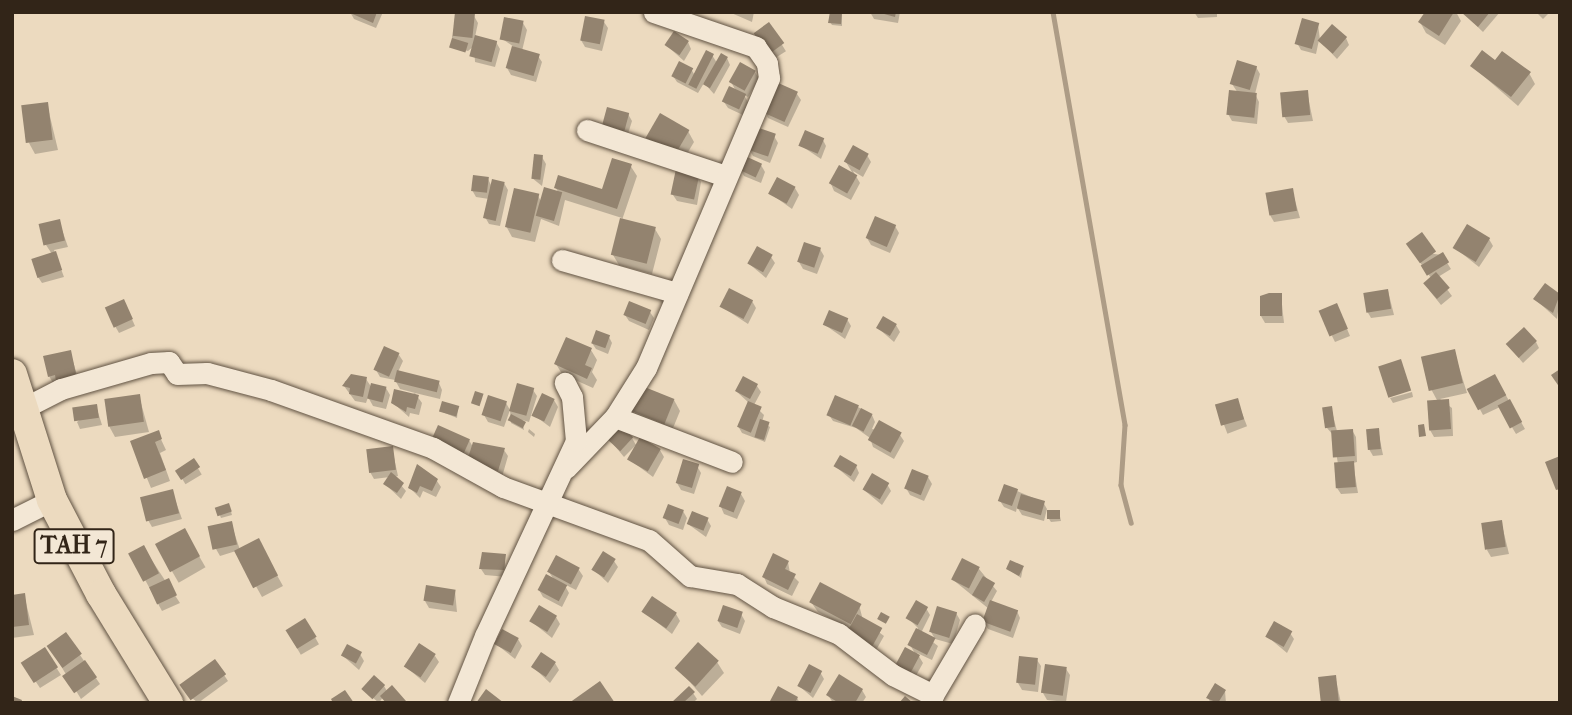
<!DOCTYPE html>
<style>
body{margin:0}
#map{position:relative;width:1572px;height:715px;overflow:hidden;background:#ecdabf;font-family:"IM FELL French Canon",serif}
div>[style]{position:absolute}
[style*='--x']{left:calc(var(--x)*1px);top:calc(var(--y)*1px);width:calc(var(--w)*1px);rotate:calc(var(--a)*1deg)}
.shadow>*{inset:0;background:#0003;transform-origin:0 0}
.stream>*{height:4.5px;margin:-2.25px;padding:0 2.25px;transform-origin:2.25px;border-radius:2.25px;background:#ad9c86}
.building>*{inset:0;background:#93836f;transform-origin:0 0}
.roads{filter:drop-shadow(0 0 2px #605242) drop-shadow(0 0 2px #605242)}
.minor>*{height:21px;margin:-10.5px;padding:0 10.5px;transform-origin:10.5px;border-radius:10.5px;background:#f3e7d5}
.highway>*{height:30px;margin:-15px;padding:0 15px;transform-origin:15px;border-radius:15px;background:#ecdabf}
span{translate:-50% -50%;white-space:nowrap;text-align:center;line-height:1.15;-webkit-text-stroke:5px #f3e7d5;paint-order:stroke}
.shield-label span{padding:2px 5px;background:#f3e7d5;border:2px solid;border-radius:5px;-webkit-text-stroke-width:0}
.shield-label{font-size:24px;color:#322518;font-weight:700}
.frame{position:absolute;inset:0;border:14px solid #322518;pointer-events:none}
</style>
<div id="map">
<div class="shadow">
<div style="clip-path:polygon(350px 12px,383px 12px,376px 28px,354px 19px)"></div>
<div style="clip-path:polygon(729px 12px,754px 12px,752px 22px)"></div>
<div style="clip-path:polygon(842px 12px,842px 26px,832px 25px,830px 22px)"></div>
<div style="clip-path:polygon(870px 12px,900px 12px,898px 23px,874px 19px)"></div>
<div style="clip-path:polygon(1194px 12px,1217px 12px,1217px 17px,1198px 18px)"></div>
<div style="clip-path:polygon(1425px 12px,1456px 12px,1461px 21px,1445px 45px,1426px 33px,1420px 22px)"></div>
<div style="clip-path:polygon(1462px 12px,1500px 12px,1483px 32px)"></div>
<div style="clip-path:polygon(1536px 12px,1550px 12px,1543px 19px)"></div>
<div style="clip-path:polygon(474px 16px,478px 23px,475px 37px,496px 42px,500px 49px,495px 67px,475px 62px,474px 46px,468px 51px,452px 47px,452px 36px)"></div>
<div style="clip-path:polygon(604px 22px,608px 28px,602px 51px,585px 47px,581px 40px)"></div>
<div style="clip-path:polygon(523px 23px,527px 30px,522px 51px,538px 56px,542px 62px,536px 82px,511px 75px,507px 68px,514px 47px,501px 38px)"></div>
<div style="left:769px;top:24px;width:32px;height:17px;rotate:58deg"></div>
<div style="clip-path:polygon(1318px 24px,1320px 40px,1346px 38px,1349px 45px,1337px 59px,1319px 40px,1316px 54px,1301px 50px,1297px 43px)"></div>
<div style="clip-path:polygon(688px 42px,691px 49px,684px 61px,666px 45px)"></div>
<div style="clip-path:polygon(712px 55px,717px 63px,727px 58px,730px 65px,714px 94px,704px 83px,698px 93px,677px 82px,673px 76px,691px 69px,694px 74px)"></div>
<div style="clip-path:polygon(1495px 63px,1529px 73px,1535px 84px,1518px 106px,1472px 66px)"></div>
<div style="clip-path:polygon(1256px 67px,1260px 74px,1255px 94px,1259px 102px,1257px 124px,1232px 121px,1228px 114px,1238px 93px,1232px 84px)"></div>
<div style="clip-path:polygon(755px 72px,759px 79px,748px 97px,744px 95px,748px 102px,743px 115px,728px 108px,724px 102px,736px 91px,731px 82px)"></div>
<div style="clip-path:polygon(1307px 92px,1313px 121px,1288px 123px,1284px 116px)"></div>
<div style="clip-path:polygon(797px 94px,801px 100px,788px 127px,768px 118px,765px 111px)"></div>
<div style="clip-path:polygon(47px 104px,58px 150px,35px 154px,29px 143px)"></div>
<div style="clip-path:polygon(628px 114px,632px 121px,626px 140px,607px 135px)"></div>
<div style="clip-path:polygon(688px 131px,694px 142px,681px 164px,653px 149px)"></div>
<div style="clip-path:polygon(774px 136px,778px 143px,770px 163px,753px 156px,749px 149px)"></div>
<div style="clip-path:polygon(823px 140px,826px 146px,821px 159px,800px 145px)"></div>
<div style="clip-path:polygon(867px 155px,871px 162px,863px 177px,853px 171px,860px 183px,851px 200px,834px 191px,831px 184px,853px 174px,846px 162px)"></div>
<div style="clip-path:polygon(542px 157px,546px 164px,542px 186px,532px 178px)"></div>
<div style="clip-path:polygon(630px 165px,637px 176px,622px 220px,655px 229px,661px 239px,652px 274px,619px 265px,613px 255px,622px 218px,565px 200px,559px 226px,541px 219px,535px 242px,512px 237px,506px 226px,538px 196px,542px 203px,558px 192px,556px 188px,603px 191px)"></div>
<div style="clip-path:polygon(761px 165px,765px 172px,761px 183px,744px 176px,740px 169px)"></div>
<div style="clip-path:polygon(697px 175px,701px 182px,697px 205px,677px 201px,673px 195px)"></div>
<div style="clip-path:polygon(488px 179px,492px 187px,504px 183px,508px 190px,500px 226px,489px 224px,485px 217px,489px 199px,476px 197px,472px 190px)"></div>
<div style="clip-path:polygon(795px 188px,799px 195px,792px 209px,771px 194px)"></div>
<div style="clip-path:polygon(1292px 190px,1300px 218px,1274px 222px,1270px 215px)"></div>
<div style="clip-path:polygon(59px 221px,68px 247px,54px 250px,64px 277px,42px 283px,38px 277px,52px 254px,46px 245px)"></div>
<div style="clip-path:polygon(895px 226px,899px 233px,890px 253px,871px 245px,867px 238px)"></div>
<div style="clip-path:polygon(1489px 239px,1493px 246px,1479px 267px,1455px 248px)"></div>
<div style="clip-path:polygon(820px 249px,824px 256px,817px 274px,803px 269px,799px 262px)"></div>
<div style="clip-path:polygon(1412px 251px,1442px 255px,1451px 269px,1438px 277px,1452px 296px,1441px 305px,1429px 290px,1431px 278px)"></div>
<div style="clip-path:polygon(771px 257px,775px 263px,766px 278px,748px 263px)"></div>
<div style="clip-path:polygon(1546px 286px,1560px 296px,1557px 319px,1535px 299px)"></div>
<div style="clip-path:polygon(1388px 291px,1394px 315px,1371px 318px,1367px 311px)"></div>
<div style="clip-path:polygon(1281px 295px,1284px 323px,1265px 323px,1261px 316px)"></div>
<div style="clip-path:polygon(752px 301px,756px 308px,748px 324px,722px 307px)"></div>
<div style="clip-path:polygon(127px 308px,135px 326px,119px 333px,115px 326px)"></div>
<div style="clip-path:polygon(650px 312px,654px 318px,649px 330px,629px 321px,625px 315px)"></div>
<div style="clip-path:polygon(1340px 312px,1350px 336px,1335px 342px,1332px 336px)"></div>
<div style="clip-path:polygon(847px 319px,851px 326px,845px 339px,825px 325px)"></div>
<div style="clip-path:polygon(896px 325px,900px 332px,894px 342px,879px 329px)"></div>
<div style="clip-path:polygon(609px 337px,612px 343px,608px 354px,596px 349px,592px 343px)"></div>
<div style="clip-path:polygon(1536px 342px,1539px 348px,1523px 363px,1508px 345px)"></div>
<div style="clip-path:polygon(591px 350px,597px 360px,592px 372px,597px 380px,593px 388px,562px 374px,556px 364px)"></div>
<div style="clip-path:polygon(1454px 351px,1467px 393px,1440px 399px,1452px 408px,1453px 436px,1434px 437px,1430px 430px,1438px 402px,1431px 389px)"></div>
<div style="clip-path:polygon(70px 352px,79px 381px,53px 383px,49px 376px)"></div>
<div style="clip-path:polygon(399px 355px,403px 361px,398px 372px,439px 383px,442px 390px,440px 399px,415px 393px,422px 403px,419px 415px,410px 413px,409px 417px,393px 403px,415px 393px,400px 389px,395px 380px,380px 377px,376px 370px)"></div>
<div style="clip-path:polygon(1495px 376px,1525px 429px,1516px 434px,1500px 407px,1483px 415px,1469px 389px)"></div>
<div style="clip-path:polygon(366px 379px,372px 388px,386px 388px,390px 395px,386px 409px,373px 406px,368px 397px,366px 403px,355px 401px,344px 386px,345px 381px)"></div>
<div style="clip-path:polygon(757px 386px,761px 392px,754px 405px,764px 415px,762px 422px,770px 427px,765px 442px,742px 433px,738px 426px,749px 403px,736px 391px)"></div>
<div style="clip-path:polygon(533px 390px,537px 396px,529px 422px,522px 420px,524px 430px,511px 423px,510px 410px,504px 427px,488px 422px,484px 415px,506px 403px,510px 410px)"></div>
<div style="clip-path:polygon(1412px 392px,1413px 397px,1393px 403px,1390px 398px)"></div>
<div style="clip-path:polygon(139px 396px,149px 432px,115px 437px,109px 426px)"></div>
<div style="clip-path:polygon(554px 400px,558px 407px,550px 427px,535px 416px)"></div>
<div style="clip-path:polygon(674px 400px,680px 411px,671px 433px,640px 422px,634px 411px)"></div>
<div style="left:1237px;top:400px;width:28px;height:21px;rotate:69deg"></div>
<div style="clip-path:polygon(96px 406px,102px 425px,80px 429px,77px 422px)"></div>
<div style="clip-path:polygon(858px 407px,872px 415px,875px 422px,872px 429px,900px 435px,904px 441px,894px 459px,873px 447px,870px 438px,856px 428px,833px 421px,829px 415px)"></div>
<div style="clip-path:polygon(458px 408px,457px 418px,440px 411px)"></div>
<div style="clip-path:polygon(1331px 408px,1337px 431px,1352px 430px,1356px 437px,1357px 462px,1353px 463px,1358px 493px,1341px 494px,1337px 488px,1338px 464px,1333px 435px,1327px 428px)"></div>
<div style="clip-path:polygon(529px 429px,535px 434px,534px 437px,528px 432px)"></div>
<div style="clip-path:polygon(1378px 430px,1383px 455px,1373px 456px,1369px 449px)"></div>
<div style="clip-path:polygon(158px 433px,166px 450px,160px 453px,170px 481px,151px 488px,132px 442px)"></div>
<div style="clip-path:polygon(632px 438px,636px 445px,624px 457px,609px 439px)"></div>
<div style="clip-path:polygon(469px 440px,473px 447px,504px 450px,508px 456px,502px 477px,432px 444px)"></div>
<div style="clip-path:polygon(392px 448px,398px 476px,394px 477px,406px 491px,401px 499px,385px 484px,390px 477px,374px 479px,370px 472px)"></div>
<div style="clip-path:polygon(660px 450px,664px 457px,653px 477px,630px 460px)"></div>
<div style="left:193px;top:460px;width:17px;height:19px;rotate:59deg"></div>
<div style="clip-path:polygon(697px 466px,701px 473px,694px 494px,681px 490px,677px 483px)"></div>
<div style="clip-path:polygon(835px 466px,856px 466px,859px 473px,854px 482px)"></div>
<div style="clip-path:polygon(928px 477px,932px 484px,924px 501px,910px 495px,906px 488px)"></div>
<div style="clip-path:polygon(437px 481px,441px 487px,436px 497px,423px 491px,420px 498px,410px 488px)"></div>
<div style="clip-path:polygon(887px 484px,891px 491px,882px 505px,864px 490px)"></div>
<div style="clip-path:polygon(172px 491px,182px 519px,152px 527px,148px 520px)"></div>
<div style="clip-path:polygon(1017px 491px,1043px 502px,1047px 509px,1044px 521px,1022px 515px,1017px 507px,1016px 512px,1004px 507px,1000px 501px)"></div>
<div style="clip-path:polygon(741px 494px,745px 501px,737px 519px,724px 514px,721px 507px)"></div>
<div style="clip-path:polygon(217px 508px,230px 508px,232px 515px,221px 518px)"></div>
<div style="clip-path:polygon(683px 511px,687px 518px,683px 530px,669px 525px,665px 518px)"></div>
<div style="clip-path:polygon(1059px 512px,1061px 521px,1051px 522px,1049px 519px)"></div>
<div style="clip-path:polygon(707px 519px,711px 526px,706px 537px,688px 524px)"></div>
<div style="clip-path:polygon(1501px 521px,1509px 554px,1491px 557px,1487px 550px)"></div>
<div style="clip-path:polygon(231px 523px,240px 550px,258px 541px,283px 586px,262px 597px,236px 551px,220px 556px,216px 549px)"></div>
<div style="left:184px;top:530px;width:43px;height:31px;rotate:60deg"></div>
<div style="clip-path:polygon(143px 547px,180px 603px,162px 611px,131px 554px)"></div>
<div style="clip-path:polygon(504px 555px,507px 577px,485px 575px,481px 569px)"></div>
<div style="clip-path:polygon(614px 561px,618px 567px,608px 583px,594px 570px)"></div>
<div style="clip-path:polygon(788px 562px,790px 573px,799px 582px,792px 596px,767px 584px,764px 577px)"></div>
<div style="clip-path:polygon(1023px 568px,1021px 578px,1008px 569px)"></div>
<div style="clip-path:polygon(979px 569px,997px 591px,991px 602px,1017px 611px,1020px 618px,1013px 638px,988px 629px,984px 622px,989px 609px,952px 579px)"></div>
<div style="clip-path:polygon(579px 570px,583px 576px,576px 590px,564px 584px,569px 593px,562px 607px,543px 597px,539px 590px,554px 580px,549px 572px)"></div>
<div style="clip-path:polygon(455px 591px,457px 612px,429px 608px,425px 601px)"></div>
<div style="clip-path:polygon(24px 595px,34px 635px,12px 638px,12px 596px)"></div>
<div style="clip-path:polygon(811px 602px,859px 605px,863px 620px,884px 636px,875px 652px,850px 629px,818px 612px)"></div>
<div style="clip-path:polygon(926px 608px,930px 615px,921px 633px,938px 646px,932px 660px,917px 653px,923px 663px,913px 681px,899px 673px,916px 655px,910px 645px,918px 628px,908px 618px)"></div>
<div style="clip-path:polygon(644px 612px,676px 614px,680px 621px,672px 634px)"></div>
<div style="clip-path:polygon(956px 613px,960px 620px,953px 644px,935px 639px,931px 632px)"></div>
<div style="clip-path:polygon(741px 614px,745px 621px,740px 634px,722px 627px,718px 621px)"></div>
<div style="clip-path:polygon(556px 617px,560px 624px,552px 638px,532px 622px)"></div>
<div style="left:305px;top:620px;width:28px;height:21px;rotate:60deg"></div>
<div style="clip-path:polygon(1290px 633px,1294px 639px,1287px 653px,1268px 637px)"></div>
<div style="clip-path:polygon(518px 639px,522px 646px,515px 659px,496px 644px)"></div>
<div style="clip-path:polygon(45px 650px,61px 675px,40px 688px,28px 670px)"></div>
<div style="clip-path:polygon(53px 653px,80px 655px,100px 684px,81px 699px)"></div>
<div style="clip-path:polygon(360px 654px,364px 661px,359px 670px,342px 655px)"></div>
<div style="clip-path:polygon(435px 656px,439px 662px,425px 683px,405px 666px)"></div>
<div style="clip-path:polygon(1037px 660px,1041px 666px,1038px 692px,1022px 690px,1018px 683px)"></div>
<div style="clip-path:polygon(717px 662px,724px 673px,702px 696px,677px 667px)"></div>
<div style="clip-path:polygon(555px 663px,559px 670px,550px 683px,533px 667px)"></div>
<div style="clip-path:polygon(1066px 669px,1070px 675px,1066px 702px,1047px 700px,1043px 693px)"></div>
<div style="clip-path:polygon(820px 672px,824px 679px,813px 698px,798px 685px)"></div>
<div style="clip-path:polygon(224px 675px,228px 681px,198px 703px,185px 692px)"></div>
<div style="clip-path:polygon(1335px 676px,1341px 703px,1323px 703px)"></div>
<div style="clip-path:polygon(384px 686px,387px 691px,379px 703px,364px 690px)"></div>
<div style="clip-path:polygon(862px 690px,866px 697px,862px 703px,833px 703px,828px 695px)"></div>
<div style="clip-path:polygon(1225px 691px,1226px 703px,1211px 703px,1208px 698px)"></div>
<div style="clip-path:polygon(693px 693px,697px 699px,693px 703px,674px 703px)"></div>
<div style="clip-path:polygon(797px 698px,800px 703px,772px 701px)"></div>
</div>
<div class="stream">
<div style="--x:1053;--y:12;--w:419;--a:80.1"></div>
<div style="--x:1125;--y:425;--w:60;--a:93.8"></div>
<div style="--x:1121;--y:485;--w:39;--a:75"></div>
</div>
<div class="building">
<div style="clip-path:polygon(348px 12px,377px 12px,373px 23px)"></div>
<div style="left:455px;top:12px;width:20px;height:24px;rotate:6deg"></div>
<div style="clip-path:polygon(830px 12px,842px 12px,841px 24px,828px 23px)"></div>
<div style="clip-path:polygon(877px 12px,896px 12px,895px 17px)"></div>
<div style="clip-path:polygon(1425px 12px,1454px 12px,1439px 36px,1418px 22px)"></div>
<div style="clip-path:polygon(1461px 12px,1490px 12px,1478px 27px)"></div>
<div style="left:585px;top:16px;width:20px;height:25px;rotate:11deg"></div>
<div style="left:504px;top:17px;width:20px;height:23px;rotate:11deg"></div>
<div style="left:1302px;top:18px;width:18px;height:27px;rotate:16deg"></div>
<div style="left:769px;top:22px;width:26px;height:19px;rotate:54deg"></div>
<div style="left:1332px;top:24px;width:20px;height:22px;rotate:41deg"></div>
<div style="left:674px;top:31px;width:18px;height:17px;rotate:34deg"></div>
<div style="left:475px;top:35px;width:23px;height:22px;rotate:15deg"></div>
<div style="left:452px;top:38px;width:17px;height:10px;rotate:17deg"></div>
<div style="left:512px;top:46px;width:29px;height:23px;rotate:16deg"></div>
<div style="left:706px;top:50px;width:9px;height:39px;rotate:27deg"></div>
<div style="clip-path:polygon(1482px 50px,1495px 60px,1502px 51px,1531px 72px,1511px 97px,1470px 66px)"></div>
<div style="left:721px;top:53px;width:8px;height:36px;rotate:30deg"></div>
<div style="left:1237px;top:60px;width:21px;height:25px;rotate:17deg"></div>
<div style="left:679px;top:61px;width:16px;height:17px;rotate:27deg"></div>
<div style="left:740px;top:62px;width:18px;height:23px;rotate:29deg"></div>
<div style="left:776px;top:82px;width:24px;height:33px;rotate:24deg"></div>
<div style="left:729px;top:86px;width:19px;height:17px;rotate:25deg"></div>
<div style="left:1229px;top:90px;width:28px;height:25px;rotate:6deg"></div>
<div style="left:1308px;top:90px;width:25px;height:28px;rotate:85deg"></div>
<div style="left:48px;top:102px;width:38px;height:27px;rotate:83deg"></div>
<div style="left:607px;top:107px;width:23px;height:22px;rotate:15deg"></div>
<div style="left:660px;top:113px;width:34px;height:29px;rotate:30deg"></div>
<div style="left:756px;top:127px;width:21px;height:24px;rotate:19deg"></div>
<div style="left:805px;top:130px;width:21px;height:17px;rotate:23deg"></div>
<div style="left:853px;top:145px;width:18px;height:19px;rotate:29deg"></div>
<div style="left:534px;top:154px;width:9px;height:25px;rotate:6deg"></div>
<div style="left:743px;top:155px;width:21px;height:15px;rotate:25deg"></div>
<div style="clip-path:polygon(612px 158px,632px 164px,617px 209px,554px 188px,558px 175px,602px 189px)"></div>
<div style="left:839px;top:165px;width:21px;height:21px;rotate:29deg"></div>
<div style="left:676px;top:169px;width:24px;height:26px;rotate:12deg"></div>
<div style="left:473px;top:175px;width:16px;height:16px;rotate:7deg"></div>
<div style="left:777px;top:177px;width:21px;height:19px;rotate:28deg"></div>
<div style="left:492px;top:179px;width:13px;height:40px;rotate:13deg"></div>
<div style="left:544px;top:187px;width:19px;height:30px;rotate:16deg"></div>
<div style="left:514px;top:188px;width:26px;height:40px;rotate:13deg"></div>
<div style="left:1293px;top:188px;width:23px;height:28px;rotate:80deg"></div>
<div style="left:875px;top:216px;width:23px;height:24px;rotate:23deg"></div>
<div style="left:620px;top:218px;width:37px;height:38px;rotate:14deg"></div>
<div style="left:60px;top:219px;width:22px;height:22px;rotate:77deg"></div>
<div style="left:1467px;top:224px;width:27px;height:28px;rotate:31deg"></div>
<div style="left:1422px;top:232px;width:24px;height:20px;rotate:54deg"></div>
<div style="left:804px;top:242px;width:18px;height:21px;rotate:19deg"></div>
<div style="left:757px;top:246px;width:18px;height:20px;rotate:29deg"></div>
<div style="left:56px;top:251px;width:20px;height:26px;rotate:72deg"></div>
<div style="left:1443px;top:252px;width:12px;height:26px;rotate:59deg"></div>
<div style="left:1436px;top:272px;width:21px;height:17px;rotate:49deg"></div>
<div style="clip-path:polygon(1545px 283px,1560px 294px,1553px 313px,1533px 299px)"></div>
<div style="left:729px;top:288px;width:27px;height:21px;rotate:27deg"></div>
<div style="left:1388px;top:289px;width:20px;height:25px;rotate:81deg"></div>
<div style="clip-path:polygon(1269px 293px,1282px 293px,1282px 316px,1260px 316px,1260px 296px)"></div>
<div style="left:124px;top:299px;width:22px;height:21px;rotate:66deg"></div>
<div style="left:629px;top:301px;width:24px;height:15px;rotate:22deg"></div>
<div style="left:1337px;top:303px;width:28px;height:20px;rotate:67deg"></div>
<div style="left:829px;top:310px;width:21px;height:16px;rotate:23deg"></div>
<div style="left:883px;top:316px;width:16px;height:14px;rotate:30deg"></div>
<div style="left:1524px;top:327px;width:19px;height:25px;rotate:47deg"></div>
<div style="left:596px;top:330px;width:15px;height:14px;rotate:20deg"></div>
<div style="clip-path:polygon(566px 337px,592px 348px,585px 365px,592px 368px,587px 379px,554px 364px)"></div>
<div style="left:384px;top:346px;width:17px;height:26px;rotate:24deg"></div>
<div style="left:1455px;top:349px;width:35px;height:35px;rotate:77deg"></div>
<div style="clip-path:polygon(71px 350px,76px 374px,57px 387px,55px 375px,48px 377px,43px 356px)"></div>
<div style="left:1401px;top:359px;width:33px;height:24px;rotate:72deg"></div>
<div style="clip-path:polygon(1560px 369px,1560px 388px,1551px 375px)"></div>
<div style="left:397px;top:370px;width:44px;height:12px;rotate:14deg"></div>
<div style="clip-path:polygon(351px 374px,367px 377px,363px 397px,349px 394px,350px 388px,342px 386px)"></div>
<div style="left:1495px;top:374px;width:24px;height:32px;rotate:62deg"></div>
<div style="left:743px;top:376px;width:17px;height:17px;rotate:28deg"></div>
<div style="left:371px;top:383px;width:16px;height:16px;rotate:14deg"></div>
<div style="left:517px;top:383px;width:18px;height:29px;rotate:16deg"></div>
<div style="left:642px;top:386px;width:35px;height:27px;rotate:22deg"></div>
<div style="clip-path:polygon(394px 389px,419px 395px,415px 409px,407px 407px,406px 412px,391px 403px)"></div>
<div style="left:475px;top:391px;width:9px;height:13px;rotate:18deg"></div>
<div style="left:542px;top:393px;width:14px;height:25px;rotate:25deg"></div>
<div style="left:140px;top:394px;width:28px;height:36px;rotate:82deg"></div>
<div style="left:488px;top:395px;width:20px;height:21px;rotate:18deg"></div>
<div style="left:835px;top:395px;width:26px;height:22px;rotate:23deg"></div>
<div style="left:1238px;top:398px;width:22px;height:24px;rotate:74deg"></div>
<div style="left:1449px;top:399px;width:30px;height:22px;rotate:86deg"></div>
<div style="left:1510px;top:399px;width:26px;height:14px;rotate:62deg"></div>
<div style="left:442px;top:401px;width:18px;height:11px;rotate:16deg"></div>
<div style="left:748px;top:401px;width:15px;height:28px;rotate:23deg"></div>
<div style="left:97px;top:404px;width:14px;height:25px;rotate:82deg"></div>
<div style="left:1332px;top:406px;width:21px;height:10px;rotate:82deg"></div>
<div style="left:861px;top:408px;width:13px;height:20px;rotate:27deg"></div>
<div style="left:511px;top:414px;width:17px;height:7px;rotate:28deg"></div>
<div style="left:760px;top:419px;width:10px;height:19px;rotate:17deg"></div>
<div style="left:879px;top:420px;width:26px;height:23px;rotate:29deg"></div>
<div style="clip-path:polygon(1424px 424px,1426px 436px,1419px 437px,1418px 425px)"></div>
<div style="left:438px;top:425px;width:35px;height:21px;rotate:24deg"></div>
<div style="left:620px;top:425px;width:18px;height:19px;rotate:43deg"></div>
<div style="left:1379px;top:428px;width:21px;height:13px;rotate:85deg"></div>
<div style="left:1353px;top:429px;width:27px;height:22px;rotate:86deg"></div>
<div style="clip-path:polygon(159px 430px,162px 439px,155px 442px,166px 470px,144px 479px,130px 441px)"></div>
<div style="left:640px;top:437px;width:24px;height:26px;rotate:30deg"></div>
<div style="clip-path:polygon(473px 442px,505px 448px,498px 471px,467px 461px)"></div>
<div style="left:393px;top:446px;width:24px;height:27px;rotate:83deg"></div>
<div style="left:840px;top:455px;width:20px;height:13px;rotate:30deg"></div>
<div style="clip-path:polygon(1560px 456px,1560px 489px,1556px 490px,1545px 462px)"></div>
<div style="left:194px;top:458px;width:11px;height:23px;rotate:56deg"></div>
<div style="left:683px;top:459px;width:17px;height:25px;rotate:17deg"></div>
<div style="left:1354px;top:461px;width:26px;height:20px;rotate:86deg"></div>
<div style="clip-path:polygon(417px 464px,438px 479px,432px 491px,420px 486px,417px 493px,408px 488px)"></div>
<div style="left:912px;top:469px;width:18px;height:21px;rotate:22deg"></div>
<div style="clip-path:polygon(391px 472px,404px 483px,397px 493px,383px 484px)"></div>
<div style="left:872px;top:473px;width:20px;height:19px;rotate:30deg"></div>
<div style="left:1004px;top:484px;width:15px;height:18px;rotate:20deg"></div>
<div style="left:727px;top:486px;width:16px;height:22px;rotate:22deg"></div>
<div style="left:173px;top:489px;width:25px;height:34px;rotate:76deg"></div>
<div style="left:1021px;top:494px;width:25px;height:15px;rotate:16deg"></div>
<div style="left:229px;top:503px;width:9px;height:15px;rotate:72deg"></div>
<div style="left:668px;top:504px;width:17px;height:15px;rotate:21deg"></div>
<div style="left:1060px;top:510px;width:9px;height:13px;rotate:90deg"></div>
<div style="left:692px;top:511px;width:18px;height:14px;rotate:22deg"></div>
<div style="left:1502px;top:520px;width:27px;height:21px;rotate:82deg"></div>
<div style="left:232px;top:521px;width:24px;height:25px;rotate:78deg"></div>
<div style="left:185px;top:528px;width:32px;height:34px;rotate:62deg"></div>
<div style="left:259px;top:538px;width:42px;height:28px;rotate:63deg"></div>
<div style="left:144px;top:545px;width:32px;height:18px;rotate:62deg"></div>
<div style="left:603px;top:551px;width:15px;height:22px;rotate:32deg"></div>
<div style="clip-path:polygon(482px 552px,506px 554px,504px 570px,479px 569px)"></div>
<div style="clip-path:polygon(773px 553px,789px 561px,785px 569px,796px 574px,788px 590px,762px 577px)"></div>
<div style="left:556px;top:555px;width:27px;height:19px;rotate:28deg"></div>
<div style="left:962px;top:558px;width:20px;height:24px;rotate:27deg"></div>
<div style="clip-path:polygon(1010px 560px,1024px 566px,1019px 576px,1006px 569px)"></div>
<div style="left:546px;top:574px;width:24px;height:18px;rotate:28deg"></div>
<div style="left:983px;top:576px;width:14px;height:22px;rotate:30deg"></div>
<div style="left:169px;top:578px;width:19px;height:22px;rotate:65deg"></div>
<div style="left:820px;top:582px;width:47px;height:23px;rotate:28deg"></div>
<div style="left:426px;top:585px;width:30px;height:16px;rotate:9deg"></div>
<div style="clip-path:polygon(25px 593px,29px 625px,12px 627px,12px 595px)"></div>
<div style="left:652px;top:596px;width:30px;height:19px;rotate:34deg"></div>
<div style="left:916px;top:600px;width:14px;height:21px;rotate:30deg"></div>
<div style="left:990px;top:600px;width:30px;height:23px;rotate:20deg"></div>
<div style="left:539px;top:605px;width:21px;height:19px;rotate:31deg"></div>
<div style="left:723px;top:605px;width:21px;height:17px;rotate:19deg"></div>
<div style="left:937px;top:606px;width:21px;height:27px;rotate:17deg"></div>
<div style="left:881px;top:612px;width:10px;height:8px;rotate:29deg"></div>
<div style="left:857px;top:614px;width:29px;height:21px;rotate:29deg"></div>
<div style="left:305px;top:618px;width:22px;height:23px;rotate:58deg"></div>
<div style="left:1274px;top:621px;width:21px;height:18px;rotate:29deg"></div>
<div style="left:916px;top:628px;width:22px;height:19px;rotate:27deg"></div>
<div style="left:502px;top:629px;width:19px;height:17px;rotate:28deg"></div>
<div style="left:66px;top:632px;width:27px;height:24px;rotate:54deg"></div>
<div style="left:698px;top:642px;width:28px;height:35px;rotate:42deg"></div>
<div style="left:419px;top:643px;width:20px;height:28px;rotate:33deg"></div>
<div style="left:347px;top:644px;width:17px;height:13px;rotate:28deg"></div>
<div style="left:45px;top:647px;width:24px;height:29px;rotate:57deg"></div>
<div style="left:905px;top:647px;width:17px;height:23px;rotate:28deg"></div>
<div style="left:541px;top:652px;width:18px;height:18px;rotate:34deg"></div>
<div style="left:1019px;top:656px;width:19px;height:27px;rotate:6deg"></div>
<div style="left:215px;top:659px;width:19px;height:44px;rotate:54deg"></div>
<div style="left:85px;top:660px;width:21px;height:28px;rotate:55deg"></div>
<div style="left:809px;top:664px;width:15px;height:25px;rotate:28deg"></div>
<div style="left:1045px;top:664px;width:22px;height:29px;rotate:8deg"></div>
<div style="clip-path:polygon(839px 674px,863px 689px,855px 703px,839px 703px,826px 695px)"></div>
<div style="left:374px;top:675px;width:15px;height:19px;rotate:42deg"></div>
<div style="left:1336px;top:675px;width:27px;height:18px;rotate:84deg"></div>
<div style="clip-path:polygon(600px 681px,615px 703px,569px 703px)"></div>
<div style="clip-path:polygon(1215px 683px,1226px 690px,1218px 703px,1206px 698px)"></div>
<div style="clip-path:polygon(392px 685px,406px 701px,405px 703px,386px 703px,380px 696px)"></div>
<div style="clip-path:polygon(689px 686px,695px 692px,683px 703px,671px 703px)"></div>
<div style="clip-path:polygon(778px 686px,798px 697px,795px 703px,770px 701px)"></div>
<div style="clip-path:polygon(486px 689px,504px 703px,476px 703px)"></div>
<div style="clip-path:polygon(345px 690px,354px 703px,333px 703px,331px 699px)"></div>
<div style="clip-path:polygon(12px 696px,22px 700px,21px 703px,12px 703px)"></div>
<div style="clip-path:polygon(905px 696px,913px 703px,899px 703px)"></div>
</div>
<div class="roads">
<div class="minor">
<div style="--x:587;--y:130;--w:145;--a:18.4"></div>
<div style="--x:562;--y:260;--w:120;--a:16"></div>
<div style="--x:22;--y:409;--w:44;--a:-27.1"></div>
<div style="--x:61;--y:389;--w:94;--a:-16.1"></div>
<div style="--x:151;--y:363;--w:18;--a:-3"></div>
<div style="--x:169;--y:362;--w:14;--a:56"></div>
<div style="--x:177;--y:374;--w:30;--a:-2"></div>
<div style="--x:207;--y:373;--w:66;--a:14.9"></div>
<div style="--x:271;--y:390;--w:172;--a:19.7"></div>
<div style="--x:433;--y:448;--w:80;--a:29.1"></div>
<div style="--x:503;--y:487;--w:155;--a:20"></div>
<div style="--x:649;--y:540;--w:55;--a:41.3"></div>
<div style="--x:690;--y:576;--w:48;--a:9.7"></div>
<div style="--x:737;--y:584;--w:43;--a:32.6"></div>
<div style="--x:773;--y:607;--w:71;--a:22.2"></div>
<div style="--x:839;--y:634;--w:68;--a:37.2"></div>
<div style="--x:893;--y:675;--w:45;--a:26.6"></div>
<div style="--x:933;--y:695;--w:82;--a:-59.4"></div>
<div style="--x:615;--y:417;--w:125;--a:21"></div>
<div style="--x:566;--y:468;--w:71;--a:-46.1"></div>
<div style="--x:615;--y:417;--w:58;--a:-57.7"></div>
<div style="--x:646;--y:368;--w:315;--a:-67"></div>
<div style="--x:769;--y:78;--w:15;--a:-98"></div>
<div style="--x:767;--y:63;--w:19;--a:-125"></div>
<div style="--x:756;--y:47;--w:108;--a:-161.1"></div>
<div style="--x:12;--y:520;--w:45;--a:-26.6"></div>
<div style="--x:458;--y:703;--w:72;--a:-68.1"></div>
<div style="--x:485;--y:636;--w:215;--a:-65"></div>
<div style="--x:576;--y:441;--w:44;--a:-95.2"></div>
<div style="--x:572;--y:397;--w:16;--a:-117"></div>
</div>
<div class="highway">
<div style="--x:12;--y:374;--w:132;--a:72.4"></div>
<div style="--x:52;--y:500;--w:106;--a:62.5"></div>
<div style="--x:101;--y:594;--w:128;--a:58.4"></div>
</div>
</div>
<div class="shield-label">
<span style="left:74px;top:546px">TAH 7</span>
</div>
<div class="frame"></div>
</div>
